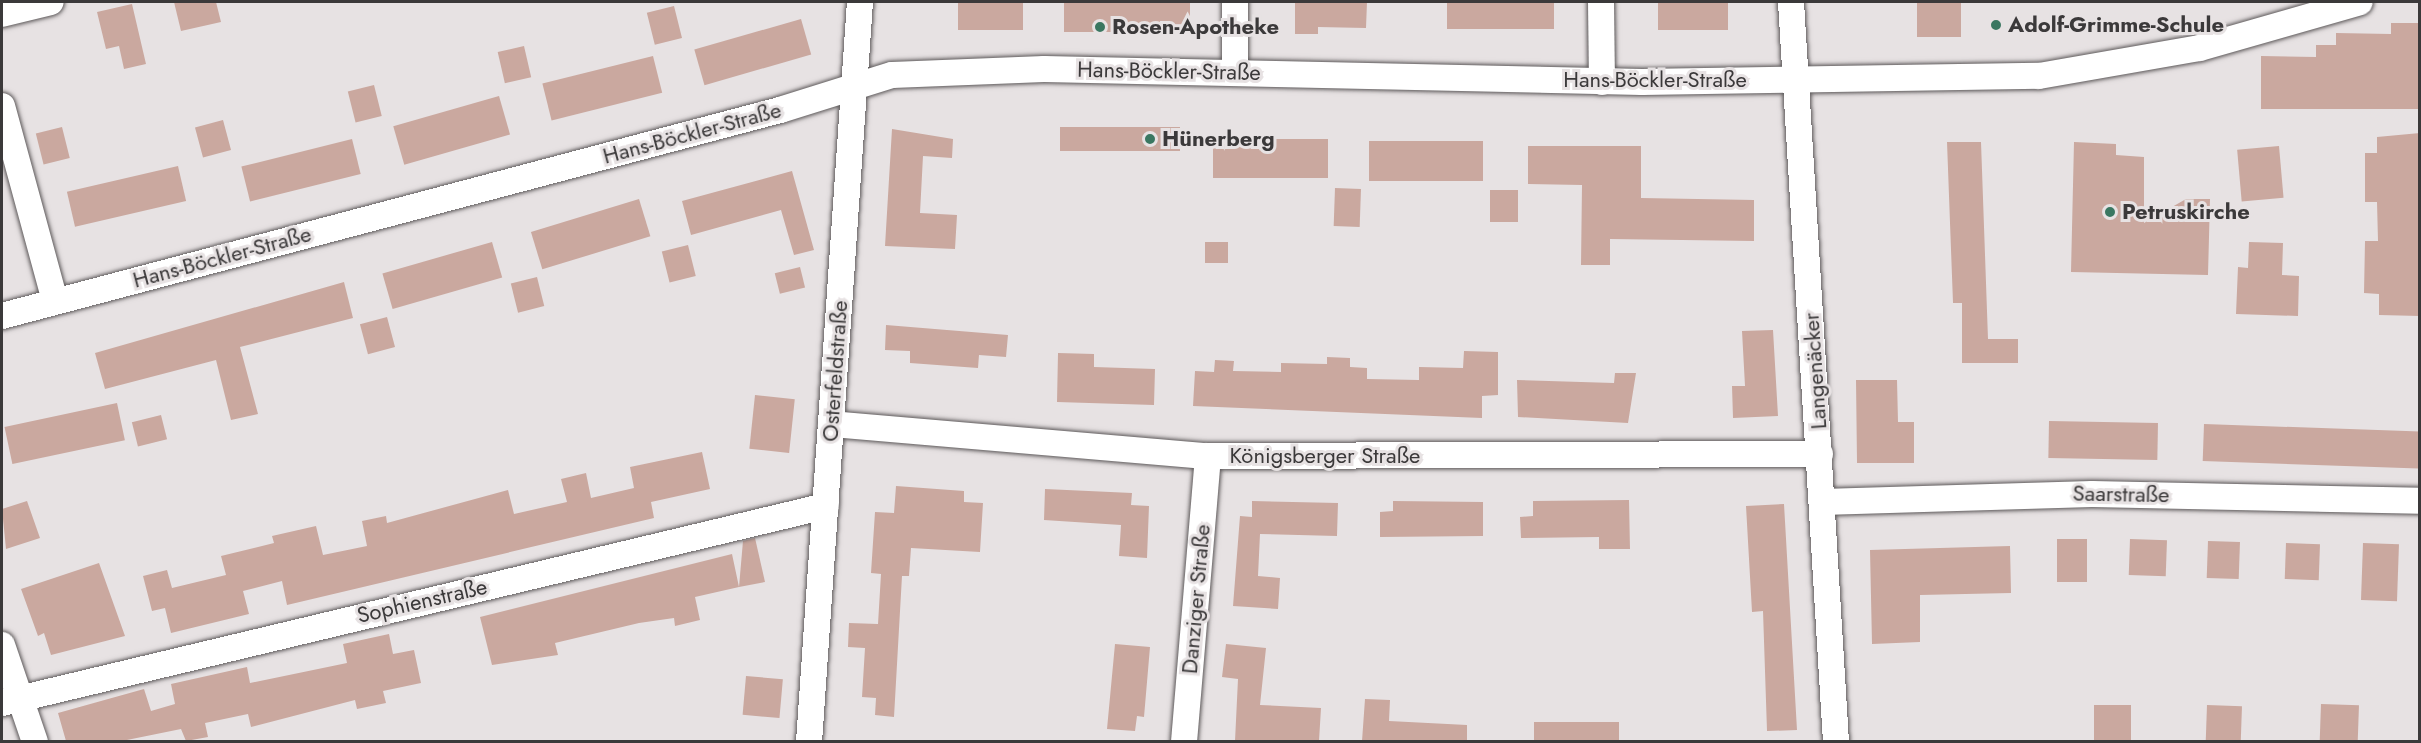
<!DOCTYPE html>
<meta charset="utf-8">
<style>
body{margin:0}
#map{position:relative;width:2421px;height:743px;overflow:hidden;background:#e7e2e3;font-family:Jost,sans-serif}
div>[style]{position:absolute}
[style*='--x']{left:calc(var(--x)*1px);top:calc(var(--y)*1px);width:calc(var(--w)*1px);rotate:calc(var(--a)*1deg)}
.building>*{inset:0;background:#caa89f;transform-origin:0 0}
.roads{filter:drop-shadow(0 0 2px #5d595a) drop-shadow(0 0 2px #5d595a)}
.minor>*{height:26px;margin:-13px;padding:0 13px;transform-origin:13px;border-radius:13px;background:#fff}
.dots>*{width:16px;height:16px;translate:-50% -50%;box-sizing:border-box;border:3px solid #e7e2e3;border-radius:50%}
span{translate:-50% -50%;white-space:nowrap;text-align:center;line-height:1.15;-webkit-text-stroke:6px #e7e2e3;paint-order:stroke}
.poi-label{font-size:22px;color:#3b393a;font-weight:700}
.left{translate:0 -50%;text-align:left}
.street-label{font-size:22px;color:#3b393a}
.frame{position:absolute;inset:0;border:3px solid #3b393a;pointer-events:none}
</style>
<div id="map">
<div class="building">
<div style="clip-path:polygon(174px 2px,216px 2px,221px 22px,181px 31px)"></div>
<div style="left:958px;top:2px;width:65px;height:28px"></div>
<div style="left:1064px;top:2px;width:126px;height:30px"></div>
<div style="clip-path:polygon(1295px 2px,1367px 2px,1366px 28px,1318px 27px,1318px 34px,1295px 34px)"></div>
<div style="left:1447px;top:2px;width:107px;height:27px"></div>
<div style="left:1658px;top:2px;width:70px;height:28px"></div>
<div style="left:1917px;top:2px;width:44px;height:35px"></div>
<div style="clip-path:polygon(132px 4px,146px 64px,124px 69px,119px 46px,106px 49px,97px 12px)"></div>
<div style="left:674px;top:6px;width:33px;height:28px;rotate:76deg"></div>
<div style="left:801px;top:19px;width:37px;height:111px;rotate:74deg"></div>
<div style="clip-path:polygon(2391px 23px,2420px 23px,2420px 109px,2261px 109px,2261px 56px,2316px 57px,2316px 45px,2336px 45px,2336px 33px,2391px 34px)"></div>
<div style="left:524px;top:46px;width:32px;height:27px;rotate:77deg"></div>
<div style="left:653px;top:56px;width:38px;height:114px;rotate:76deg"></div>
<div style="left:374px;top:85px;width:32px;height:27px;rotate:76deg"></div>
<div style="left:499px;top:96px;width:40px;height:110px;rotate:74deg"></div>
<div style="left:223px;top:120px;width:31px;height:29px;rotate:75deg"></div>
<div style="left:62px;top:127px;width:32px;height:27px;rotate:76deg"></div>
<div style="left:1060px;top:127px;width:120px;height:24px"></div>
<div style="clip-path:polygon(892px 129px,953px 139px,952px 158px,923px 156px,920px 213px,957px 215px,955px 249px,885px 246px)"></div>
<div style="clip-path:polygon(2420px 133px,2420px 316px,2379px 315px,2379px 294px,2364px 293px,2365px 241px,2378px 241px,2377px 202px,2365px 202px,2365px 153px,2377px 153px,2377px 137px)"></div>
<div style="left:352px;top:139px;width:36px;height:114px;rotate:76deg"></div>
<div style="left:1213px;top:139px;width:115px;height:39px"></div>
<div style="left:1369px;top:141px;width:114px;height:40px"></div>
<div style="clip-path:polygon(1947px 142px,1981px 142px,1988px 339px,2018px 339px,2018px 363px,1962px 363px,1962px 303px,1953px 303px)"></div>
<div style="clip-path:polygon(2074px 142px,2116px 144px,2116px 155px,2144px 157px,2144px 223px,2186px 199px,2210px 199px,2208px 275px,2071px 272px)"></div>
<div style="clip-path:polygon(1528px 146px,1641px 146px,1641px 198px,1754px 200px,1754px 241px,1610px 239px,1610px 265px,1581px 265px,1582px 185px,1528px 184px)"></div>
<div style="left:2279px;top:146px;width:52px;height:42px;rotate:85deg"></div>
<div style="left:178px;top:166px;width:36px;height:114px;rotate:77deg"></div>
<div style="clip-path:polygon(792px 171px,814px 250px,794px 255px,781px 210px,691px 235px,682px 201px)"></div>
<div style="left:1335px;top:188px;width:26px;height:38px;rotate:2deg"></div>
<div style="left:1490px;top:190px;width:28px;height:32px"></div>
<div style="left:639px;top:199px;width:39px;height:113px;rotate:73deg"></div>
<div style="left:492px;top:242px;width:37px;height:114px;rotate:74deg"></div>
<div style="left:1205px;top:242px;width:23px;height:21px"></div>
<div style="clip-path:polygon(2249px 242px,2283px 243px,2282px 275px,2299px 276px,2298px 316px,2236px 314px,2238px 267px,2248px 268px)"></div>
<div style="left:688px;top:245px;width:32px;height:27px;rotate:76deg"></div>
<div style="left:800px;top:267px;width:21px;height:26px;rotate:76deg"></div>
<div style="left:537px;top:277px;width:30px;height:27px;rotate:76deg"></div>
<div style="clip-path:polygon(344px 282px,353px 318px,240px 347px,258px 414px,231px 420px,216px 360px,105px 389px,95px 353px)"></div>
<div style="left:387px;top:317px;width:31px;height:28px;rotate:75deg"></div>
<div style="clip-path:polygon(886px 325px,1008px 335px,1006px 357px,979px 355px,978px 368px,910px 363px,910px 351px,885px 350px)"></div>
<div style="clip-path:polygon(1773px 330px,1778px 416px,1733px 418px,1732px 386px,1745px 386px,1742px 331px)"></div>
<div style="clip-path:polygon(1464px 351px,1498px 352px,1498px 395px,1482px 396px,1482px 418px,1193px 406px,1195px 371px,1214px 372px,1215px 360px,1234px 361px,1233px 371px,1281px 372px,1281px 363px,1327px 364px,1327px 357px,1350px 358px,1350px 367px,1367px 368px,1367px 379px,1419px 380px,1419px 367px,1463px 368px)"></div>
<div style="clip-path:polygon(1058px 353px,1094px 354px,1094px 367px,1155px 369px,1154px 405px,1057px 402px)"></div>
<div style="clip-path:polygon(1615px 373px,1636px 373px,1628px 423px,1518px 417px,1517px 380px,1614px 383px)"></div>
<div style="clip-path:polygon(1856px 380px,1897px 380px,1898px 422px,1914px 422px,1914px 463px,1857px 463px)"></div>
<div style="left:755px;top:395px;width:40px;height:54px;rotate:6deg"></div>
<div style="left:117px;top:403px;width:38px;height:115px;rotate:78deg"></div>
<div style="left:161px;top:415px;width:25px;height:30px;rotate:76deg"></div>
<div style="left:2049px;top:421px;width:109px;height:37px;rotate:1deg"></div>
<div style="left:2204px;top:424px;width:216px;height:37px;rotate:2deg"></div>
<div style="clip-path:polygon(702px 452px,710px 489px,651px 502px,654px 518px,287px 605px,282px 581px,243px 591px,249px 614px,171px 633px,165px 608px,152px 611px,143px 576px,167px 570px,172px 588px,226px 575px,221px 556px,274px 543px,272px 536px,316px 526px,323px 555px,367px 546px,362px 521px,386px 516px,387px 523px,508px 490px,514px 514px,567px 502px,561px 479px,586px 473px,591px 498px,634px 488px,630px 467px)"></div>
<div style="clip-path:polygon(896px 486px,964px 491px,964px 502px,983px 503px,980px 552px,911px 548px,909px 576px,902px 576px,894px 717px,875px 715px,876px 698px,862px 697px,865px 648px,848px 647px,849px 623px,878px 624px,881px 574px,871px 573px,875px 512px,894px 513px)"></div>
<div style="clip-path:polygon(1045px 489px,1132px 493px,1131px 505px,1149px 506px,1147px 558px,1119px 556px,1121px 525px,1044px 520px)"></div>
<div style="clip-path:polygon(1629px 500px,1630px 549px,1599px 549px,1599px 537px,1521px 538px,1520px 517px,1533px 516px,1533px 501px)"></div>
<div style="clip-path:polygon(27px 501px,40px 538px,6px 549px,2px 509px)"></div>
<div style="clip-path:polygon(1252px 501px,1338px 503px,1337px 536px,1260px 534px,1258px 576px,1280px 578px,1278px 609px,1233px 606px,1240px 516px,1252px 517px)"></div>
<div style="clip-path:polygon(1393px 501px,1483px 502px,1483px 536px,1380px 537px,1380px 512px,1393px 511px)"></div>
<div style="clip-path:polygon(1784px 504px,1797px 730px,1767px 731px,1763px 611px,1752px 612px,1746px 506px)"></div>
<div style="clip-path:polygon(755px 538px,765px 582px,739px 587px,743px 541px)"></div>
<div style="left:2057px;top:539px;width:30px;height:43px"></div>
<div style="left:2130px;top:539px;width:37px;height:36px;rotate:2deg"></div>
<div style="left:2208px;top:541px;width:32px;height:37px;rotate:2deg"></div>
<div style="left:2286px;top:543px;width:34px;height:36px;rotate:2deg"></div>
<div style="left:2363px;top:543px;width:36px;height:57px;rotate:2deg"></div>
<div style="clip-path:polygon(2010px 546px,2011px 593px,1920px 595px,1920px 642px,1872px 644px,1870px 550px)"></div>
<div style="clip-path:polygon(732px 554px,739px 587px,695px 597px,700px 620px,675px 626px,674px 618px,639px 623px,555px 643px,558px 655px,492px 665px,480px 617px)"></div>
<div style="clip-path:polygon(99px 563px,125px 636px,51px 655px,44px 633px,38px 636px,21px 589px)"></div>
<div style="clip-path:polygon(389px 634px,393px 654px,414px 650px,421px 683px,383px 691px,386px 703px,357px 709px,355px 700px,251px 727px,248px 714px,205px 723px,208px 737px,186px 741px,181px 729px,122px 741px,66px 741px,58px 713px,144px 689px,151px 711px,175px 704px,171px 684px,247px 667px,250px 683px,347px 663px,343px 644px)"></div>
<div style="clip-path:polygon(1115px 644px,1150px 647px,1144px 717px,1137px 716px,1135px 731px,1107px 729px)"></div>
<div style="clip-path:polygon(1226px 644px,1266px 648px,1260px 705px,1321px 708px,1319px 741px,1235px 741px,1238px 679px,1222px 677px)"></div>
<div style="left:746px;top:676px;width:37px;height:39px;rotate:5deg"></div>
<div style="clip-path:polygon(1365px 699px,1390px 700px,1389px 721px,1467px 725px,1467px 741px,1362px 741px)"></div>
<div style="left:2321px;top:704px;width:38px;height:37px;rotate:2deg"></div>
<div style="left:2131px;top:705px;width:36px;height:37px;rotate:90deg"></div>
<div style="left:2207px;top:705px;width:35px;height:36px;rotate:2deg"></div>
<div style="left:1534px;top:722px;width:85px;height:19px"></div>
</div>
<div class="roads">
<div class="minor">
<div style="--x:1601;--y:2;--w:80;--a:89.3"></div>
<div style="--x:1791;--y:2;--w:741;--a:86.52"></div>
<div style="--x:2;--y:14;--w:50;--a:-13.8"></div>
<div style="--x:1235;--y:72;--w:70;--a:-90"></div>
<div style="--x:2;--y:106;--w:202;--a:74.8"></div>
<div style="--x:2;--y:316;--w:805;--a:-14.83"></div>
<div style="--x:780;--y:110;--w:117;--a:-17.4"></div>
<div style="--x:892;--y:75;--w:152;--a:-2.3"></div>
<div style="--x:1044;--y:69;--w:598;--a:1.25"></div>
<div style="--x:1642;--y:82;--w:397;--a:-0.9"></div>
<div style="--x:2039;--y:76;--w:163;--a:-9.9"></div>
<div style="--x:2200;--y:48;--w:166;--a:-16"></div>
<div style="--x:831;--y:424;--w:378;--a:4.9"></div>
<div style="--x:1208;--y:456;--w:612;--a:-0.19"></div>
<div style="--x:1822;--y:502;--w:270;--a:-1.7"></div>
<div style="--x:2092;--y:494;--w:328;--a:1.2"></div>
<div style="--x:2;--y:645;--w:102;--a:71.2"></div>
<div style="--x:2;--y:703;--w:847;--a:-13.45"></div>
<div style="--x:809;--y:742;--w:742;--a:-86.06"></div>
<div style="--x:1184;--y:742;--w:287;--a:-85.2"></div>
</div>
</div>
<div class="dots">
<div style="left:1996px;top:25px;background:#3a7761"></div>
<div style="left:1100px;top:27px;background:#3a7761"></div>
<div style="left:1150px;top:139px;background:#3a7761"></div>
<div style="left:2110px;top:212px;background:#3a7761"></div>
</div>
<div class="poi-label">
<span class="left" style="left:2008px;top:25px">Adolf-Grimme-Schule</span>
<span class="left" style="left:1112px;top:27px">Rosen-Apotheke</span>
<span class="left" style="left:1162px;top:139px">Hünerberg</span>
<span class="left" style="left:2122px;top:212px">Petruskirche</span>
</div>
<div class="street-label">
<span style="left:1169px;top:71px;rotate:1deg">Hans-Böckler-Straße</span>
<span style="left:1655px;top:80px">Hans-Böckler-Straße</span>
<span style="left:692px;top:133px;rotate:-15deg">Hans-Böckler-Straße</span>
<span style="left:222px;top:257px;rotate:-15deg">Hans-Böckler-Straße</span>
<span style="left:835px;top:371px;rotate:-86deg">Osterfeldstraße</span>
<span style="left:1815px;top:371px;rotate:-94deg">Langenäcker</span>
<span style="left:1325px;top:456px">Königsberger Straße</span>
<span style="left:2121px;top:494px;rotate:1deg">Saarstraße</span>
<span style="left:1196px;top:599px;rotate:-85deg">Danziger Straße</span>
<span style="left:422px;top:601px;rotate:-13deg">Sophienstraße</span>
</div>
<div class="frame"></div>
</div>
